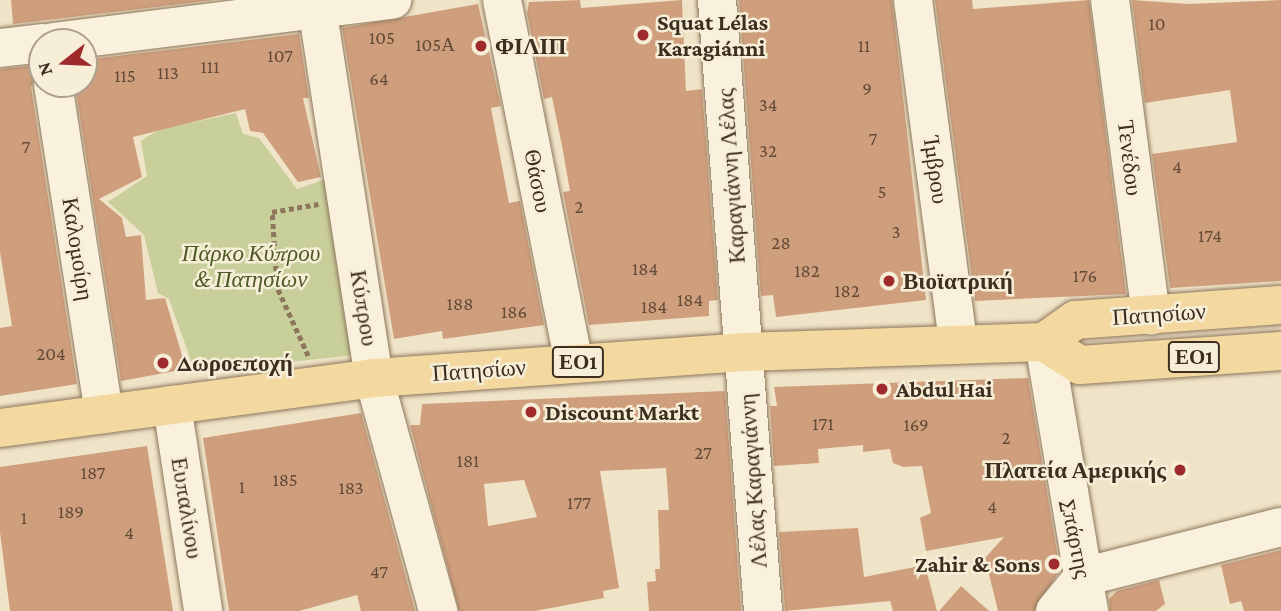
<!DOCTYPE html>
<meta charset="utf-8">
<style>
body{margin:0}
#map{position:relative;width:1281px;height:611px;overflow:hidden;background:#f0e4c8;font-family:"Crimson Pro",serif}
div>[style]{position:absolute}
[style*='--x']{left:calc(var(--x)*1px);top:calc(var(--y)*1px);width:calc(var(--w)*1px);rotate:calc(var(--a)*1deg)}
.green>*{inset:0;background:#c9cf9b}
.building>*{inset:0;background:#cf9f7d}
.path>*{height:4.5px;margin-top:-2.25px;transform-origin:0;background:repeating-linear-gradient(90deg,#8d765c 0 5px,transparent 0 8.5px)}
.roads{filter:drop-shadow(0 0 2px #8d765c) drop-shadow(0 0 2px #8d765c)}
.minor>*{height:38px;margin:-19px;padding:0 19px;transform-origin:19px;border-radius:19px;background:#faf1dc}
.major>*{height:38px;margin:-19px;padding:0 19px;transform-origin:19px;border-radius:19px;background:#f3d9a0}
.dots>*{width:19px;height:19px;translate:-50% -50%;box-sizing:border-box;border:4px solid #f7eed8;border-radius:50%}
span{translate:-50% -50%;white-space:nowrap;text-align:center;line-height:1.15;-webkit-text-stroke:5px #f7eed8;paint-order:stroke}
.number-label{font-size:19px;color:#624a37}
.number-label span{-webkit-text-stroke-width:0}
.shield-label span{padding:2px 5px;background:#f7eed8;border:2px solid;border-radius:5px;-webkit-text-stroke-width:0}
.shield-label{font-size:21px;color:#3d2e20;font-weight:700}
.poi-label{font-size:23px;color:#3d2e20;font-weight:700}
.left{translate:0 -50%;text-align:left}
.right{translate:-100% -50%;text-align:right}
.street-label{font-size:23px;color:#3d2e20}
.park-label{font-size:23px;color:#4d5a26;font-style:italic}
.north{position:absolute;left:28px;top:28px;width:70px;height:70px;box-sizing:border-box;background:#f7eed8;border:2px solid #ada18e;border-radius:50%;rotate:252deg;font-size:19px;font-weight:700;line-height:28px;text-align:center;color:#3d2e20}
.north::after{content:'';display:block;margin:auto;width:24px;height:32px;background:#9e2a2b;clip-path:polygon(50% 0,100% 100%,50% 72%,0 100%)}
</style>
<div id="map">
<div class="green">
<div style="clip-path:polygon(236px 113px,243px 134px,259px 138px,297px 189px,326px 179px,356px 355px,195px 372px,169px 299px,158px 293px,144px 235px,108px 202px,147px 176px,141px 141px,158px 130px)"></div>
</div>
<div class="building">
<div style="clip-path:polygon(11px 0,214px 0,13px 24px)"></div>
<div style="clip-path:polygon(580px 0,581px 8px,682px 0,686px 91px,702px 89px,718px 300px,709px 301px,709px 316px,589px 325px,563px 192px,570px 191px,562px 146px,552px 97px,544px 99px,527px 13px,529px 2px)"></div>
<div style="clip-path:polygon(739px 0,892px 0,926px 300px,776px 317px,773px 295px,761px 296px)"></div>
<div style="clip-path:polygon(935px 0,972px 0,973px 9px,1089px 0,1126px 294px,975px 301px)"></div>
<div style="clip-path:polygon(1132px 0,1188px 4px,1281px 0,1281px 281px,1170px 288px,1152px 154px,1237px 142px,1230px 90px,1145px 103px)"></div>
<div style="clip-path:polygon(478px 4px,501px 106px,491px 108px,509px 203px,520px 201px,544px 325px,443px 339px,442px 331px,394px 339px,342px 28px)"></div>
<div style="clip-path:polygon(299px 34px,309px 98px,303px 98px,321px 177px,298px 182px,263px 133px,250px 131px,245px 109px,133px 137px,142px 177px,99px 199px,122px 218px,126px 237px,141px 235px,146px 300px,165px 298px,186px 369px,121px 381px,75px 84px,84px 84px,84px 60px)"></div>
<div style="clip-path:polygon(40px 65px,31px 87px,77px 384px,0 396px,0 328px,12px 326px,0 252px,0 69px)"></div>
<div style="clip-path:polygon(1028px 378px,1060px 570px,1034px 611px,998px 611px,985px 558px,1004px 537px,926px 551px,920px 518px,931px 513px,922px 466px,903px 467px,893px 463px,890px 449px,863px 452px,863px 445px,818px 449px,819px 463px,774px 466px,770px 406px,777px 406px,774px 387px)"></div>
<div style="clip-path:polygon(evenodd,725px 391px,741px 611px,649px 611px,647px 582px,656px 581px,655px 569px,660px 569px,658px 510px,669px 510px,666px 468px,600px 471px,619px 588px,603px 591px,604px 598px,535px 611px,459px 611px,410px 425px,420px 425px,422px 404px,725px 391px,524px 480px,537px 517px,488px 526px,484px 484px,524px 480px)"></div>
<div style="clip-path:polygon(361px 413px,415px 611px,361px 611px,357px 595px,299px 611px,229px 611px,203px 438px)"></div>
<div style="clip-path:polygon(147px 446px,173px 611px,10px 611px,0 532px,0 467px)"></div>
<div style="clip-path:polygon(858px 528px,864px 577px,925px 565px,937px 611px,893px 611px,890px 601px,785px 611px,779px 532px)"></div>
<div style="clip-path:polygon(1281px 550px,1281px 611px,1244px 611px,1241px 601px,1230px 604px,1221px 565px)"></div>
<div style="clip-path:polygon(1159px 580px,1165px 604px,1156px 611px,1110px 611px,1109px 599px,1117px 591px)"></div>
<div style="clip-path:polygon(961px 586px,989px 611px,939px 611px)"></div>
</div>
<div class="path">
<div style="--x:308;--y:356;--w:75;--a:-114.5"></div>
<div style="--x:277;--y:288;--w:76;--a:-93.8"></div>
<div style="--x:272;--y:212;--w:47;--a:-9.9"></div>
</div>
<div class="roads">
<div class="minor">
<div style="--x:316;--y:0;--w:382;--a:81.3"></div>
<div style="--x:374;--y:378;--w:242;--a:74.6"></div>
<div style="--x:502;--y:0;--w:369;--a:78.8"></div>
<div style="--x:717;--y:0;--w:613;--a:85.69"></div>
<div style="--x:913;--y:0;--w:344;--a:82.5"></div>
<div style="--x:1110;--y:0;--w:318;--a:82.6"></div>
<div style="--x:53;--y:42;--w:342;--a:-7.1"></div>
<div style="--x:0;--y:48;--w:42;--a:-6.8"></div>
<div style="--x:53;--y:84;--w:334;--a:81.2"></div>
<div style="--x:1044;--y:342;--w:273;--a:80.5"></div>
<div style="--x:172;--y:405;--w:208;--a:81.4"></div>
<div style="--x:1083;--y:577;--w:204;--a:-14.2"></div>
<div style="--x:1055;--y:611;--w:44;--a:-50.5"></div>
</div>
<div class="major">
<div style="--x:1044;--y:342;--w:39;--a:-35"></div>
<div style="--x:1076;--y:320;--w:206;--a:-4.2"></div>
<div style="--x:0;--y:428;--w:377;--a:-7.6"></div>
<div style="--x:374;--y:378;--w:371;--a:-4"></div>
<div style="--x:744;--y:352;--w:300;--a:-1.9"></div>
<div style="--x:1044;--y:342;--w:43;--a:32.6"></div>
<div style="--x:1080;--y:365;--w:201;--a:-4"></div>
</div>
</div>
<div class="dots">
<div style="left:643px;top:35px;background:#9e2a2b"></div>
<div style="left:481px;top:46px;background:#9e2a2b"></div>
<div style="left:889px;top:281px;background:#9e2a2b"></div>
<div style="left:163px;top:363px;background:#9e2a2b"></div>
<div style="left:882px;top:389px;background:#9e2a2b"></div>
<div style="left:531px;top:412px;background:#9e2a2b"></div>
<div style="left:1180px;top:470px;background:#9e2a2b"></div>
<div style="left:1054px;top:564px;background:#9e2a2b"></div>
</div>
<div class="number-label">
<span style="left:1157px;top:24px">10</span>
<span style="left:382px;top:38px">105</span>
<span style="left:435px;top:45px">105Α</span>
<span style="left:864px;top:46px">11</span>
<span style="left:280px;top:56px">107</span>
<span style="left:210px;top:67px">111</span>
<span style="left:168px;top:73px">113</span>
<span style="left:125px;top:76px">115</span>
<span style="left:379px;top:79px">64</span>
<span style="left:867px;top:89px">9</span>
<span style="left:768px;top:105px">34</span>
<span style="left:873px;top:139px">7</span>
<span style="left:26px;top:147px">7</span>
<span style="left:768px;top:151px">32</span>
<span style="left:1177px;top:167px">4</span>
<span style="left:882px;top:192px">5</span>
<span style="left:579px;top:207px">2</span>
<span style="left:896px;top:232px">3</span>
<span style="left:1210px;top:236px">174</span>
<span style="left:781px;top:243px">28</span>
<span style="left:645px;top:269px">184</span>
<span style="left:807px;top:271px">182</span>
<span style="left:1085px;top:276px">176</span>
<span style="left:847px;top:291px">182</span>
<span style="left:690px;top:300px">184</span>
<span style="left:460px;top:304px">188</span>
<span style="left:654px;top:307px">184</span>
<span style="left:514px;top:312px">186</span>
<span style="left:51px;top:354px">204</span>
<span style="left:823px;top:424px">171</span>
<span style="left:916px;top:425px">169</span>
<span style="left:1006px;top:438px">2</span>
<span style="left:703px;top:453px">27</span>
<span style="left:468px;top:461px">181</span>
<span style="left:93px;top:473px">187</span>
<span style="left:285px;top:480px">185</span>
<span style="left:242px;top:487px">1</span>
<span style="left:351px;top:488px">183</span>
<span style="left:579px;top:503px">177</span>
<span style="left:992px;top:507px">4</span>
<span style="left:71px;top:512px">189</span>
<span style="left:24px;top:518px">1</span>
<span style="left:129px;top:533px">4</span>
<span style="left:379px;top:572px">47</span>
</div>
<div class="shield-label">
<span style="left:1194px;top:357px">ΕΟ1</span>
<span style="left:578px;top:362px">ΕΟ1</span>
</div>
<div class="poi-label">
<span class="left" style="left:657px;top:35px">Squat Lélas<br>Karagiánni</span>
<span class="left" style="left:495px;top:46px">ΦΙΛΙΠ</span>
<span class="left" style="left:903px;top:281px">Βιοϊατρική</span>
<span class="left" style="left:177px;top:363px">Δωροεποχή</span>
<span class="left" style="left:896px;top:389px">Abdul Hai</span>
<span class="left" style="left:545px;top:412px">Discount Markt</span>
<span class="right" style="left:1166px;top:470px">Πλατεία Αμερικής</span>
<span class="right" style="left:1040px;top:564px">Zahir &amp; Sons</span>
</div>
<div class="street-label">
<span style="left:1130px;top:158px;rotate:83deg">Τενέδου</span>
<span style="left:936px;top:170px;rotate:82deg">Ίμβρου</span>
<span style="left:731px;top:176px;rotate:-94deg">Καραγιάννη Λέλας</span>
<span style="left:538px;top:181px;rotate:79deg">Θάσου</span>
<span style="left:78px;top:249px;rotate:81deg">Καλομοίρη</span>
<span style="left:364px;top:308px;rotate:81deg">Κύπρου</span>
<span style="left:1159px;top:314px;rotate:-4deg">Πατησίων</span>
<span style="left:479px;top:370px;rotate:-4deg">Πατησίων</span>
<span style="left:753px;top:481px;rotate:-94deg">Λέλας Καραγιάννη</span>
<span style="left:187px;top:508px;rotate:81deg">Ευπαλίνου</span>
<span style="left:1076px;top:539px;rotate:79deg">Σπάρτης</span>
</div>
<div class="park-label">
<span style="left:251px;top:266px">Πάρκο Κύπρου<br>&amp; Πατησίων</span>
</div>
<div class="north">N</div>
</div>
